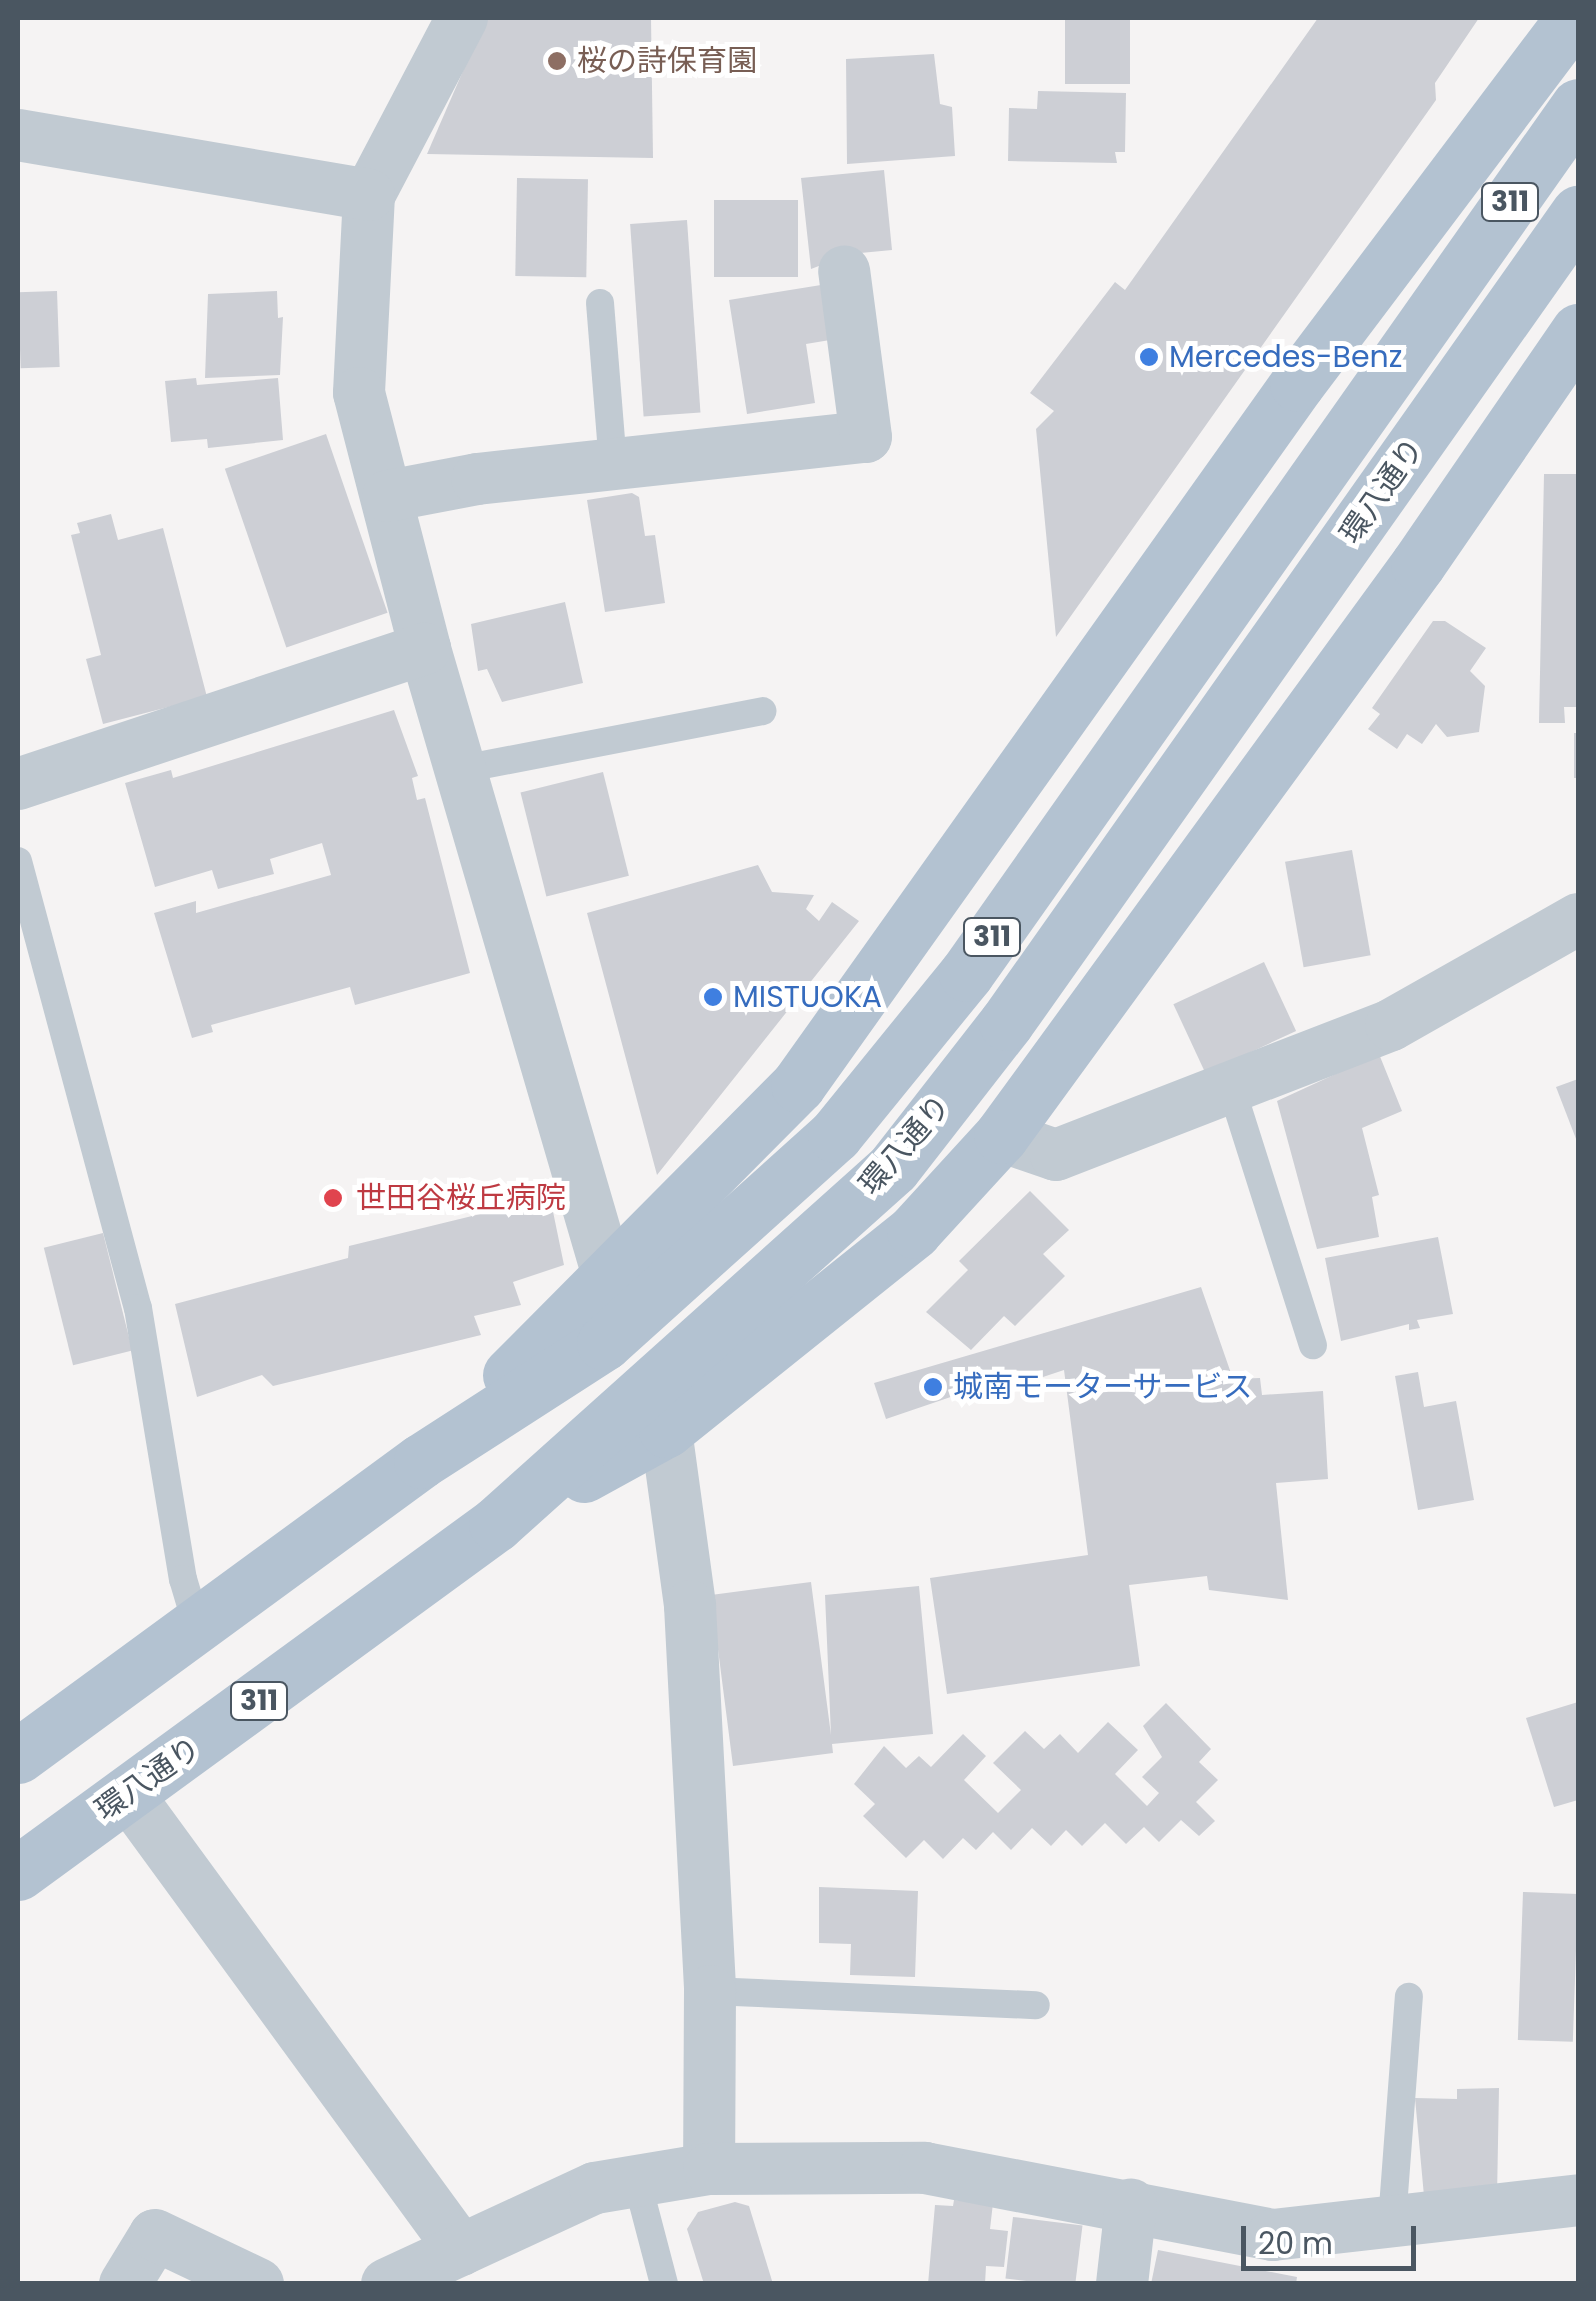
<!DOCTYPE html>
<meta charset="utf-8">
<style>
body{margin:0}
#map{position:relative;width:1596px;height:2301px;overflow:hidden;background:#f5f3f3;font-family:Poppins,"Noto Sans JP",sans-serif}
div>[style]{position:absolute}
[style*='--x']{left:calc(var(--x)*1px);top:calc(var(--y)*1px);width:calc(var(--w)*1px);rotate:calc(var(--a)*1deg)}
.building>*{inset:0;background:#cdcfd5;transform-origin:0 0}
.service>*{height:28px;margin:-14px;padding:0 14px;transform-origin:14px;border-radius:14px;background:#c1cad2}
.minor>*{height:52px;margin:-26px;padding:0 26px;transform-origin:26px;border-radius:26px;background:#c1cad2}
.primary>*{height:55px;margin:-27.5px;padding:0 27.5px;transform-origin:27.5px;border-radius:27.5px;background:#b3c2d1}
.dots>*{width:28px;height:28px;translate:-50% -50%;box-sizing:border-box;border:5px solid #fff;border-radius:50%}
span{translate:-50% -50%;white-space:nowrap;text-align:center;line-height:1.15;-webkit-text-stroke:10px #fff;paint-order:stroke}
.shield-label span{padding:2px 8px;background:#fff;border:2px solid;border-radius:8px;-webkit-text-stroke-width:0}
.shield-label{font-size:28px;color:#4a5661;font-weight:700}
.education-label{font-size:30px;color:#785e54}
.left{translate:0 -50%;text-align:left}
.shop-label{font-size:30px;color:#366cbe}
.street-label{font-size:30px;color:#4a5661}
.health-label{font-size:30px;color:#be3a42}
.frame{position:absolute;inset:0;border:20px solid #4a5661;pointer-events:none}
.scale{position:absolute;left:1241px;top:2226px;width:175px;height:45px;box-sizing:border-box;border:5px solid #4a5661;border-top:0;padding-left:12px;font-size:30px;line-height:35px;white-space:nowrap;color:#4a5661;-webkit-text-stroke:8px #fff;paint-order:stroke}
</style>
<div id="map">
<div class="building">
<div style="clip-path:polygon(486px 18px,651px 18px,653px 158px,427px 154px)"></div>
<div style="left:1065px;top:18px;width:65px;height:66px"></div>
<div style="clip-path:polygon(1318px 18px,1479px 18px,1435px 83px,1436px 100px,1056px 637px,1036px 429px,1054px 411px,1030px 393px,1115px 282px,1125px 290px)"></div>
<div style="clip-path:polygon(934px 54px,940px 104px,952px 107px,955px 156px,847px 164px,846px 59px)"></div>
<div style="clip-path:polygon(1038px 91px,1126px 93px,1125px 152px,1115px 152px,1117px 163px,1008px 161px,1009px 108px,1037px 109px)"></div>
<div style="clip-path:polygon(884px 170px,892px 250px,850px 254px,811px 269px,801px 178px)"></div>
<div style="left:517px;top:178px;width:71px;height:98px;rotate:1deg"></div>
<div style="left:714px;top:200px;width:84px;height:77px"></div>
<div style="left:687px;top:220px;width:193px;height:57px;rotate:86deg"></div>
<div style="clip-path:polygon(821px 285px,830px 340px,806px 344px,815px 403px,747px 414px,729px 300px)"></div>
<div style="left:57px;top:291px;width:76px;height:39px;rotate:88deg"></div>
<div style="clip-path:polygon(277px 291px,278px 318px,283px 317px,280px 375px,205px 378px,208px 294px)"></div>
<div style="clip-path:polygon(196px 378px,197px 385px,278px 378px,283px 440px,208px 448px,207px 439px,171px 442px,165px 381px)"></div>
<div style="left:326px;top:434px;width:189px;height:107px;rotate:71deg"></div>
<div style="clip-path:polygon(1544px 474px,1578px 474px,1578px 707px,1564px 707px,1565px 723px,1539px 723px)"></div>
<div style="clip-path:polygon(632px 493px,639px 497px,645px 536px,655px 535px,665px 603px,605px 612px,587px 500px)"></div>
<div style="clip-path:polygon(111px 514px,118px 540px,163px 528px,207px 697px,103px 724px,86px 659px,101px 655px,71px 535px,80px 533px,77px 523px)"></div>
<div style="clip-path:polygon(565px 602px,583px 683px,502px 702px,487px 669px,478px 671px,471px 624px)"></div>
<div style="clip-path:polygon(1433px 621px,1445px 621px,1486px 648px,1470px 671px,1485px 686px,1479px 732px,1447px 737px,1436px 724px,1422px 744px,1407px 734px,1397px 749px,1368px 729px,1380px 714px,1372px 708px)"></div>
<div style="clip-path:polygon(394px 710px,418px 776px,412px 778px,417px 800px,425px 798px,470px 973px,355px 1005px,350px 987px,211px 1025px,213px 1032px,192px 1038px,154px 913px,196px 901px,196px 913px,331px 875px,322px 843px,270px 859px,274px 874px,218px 889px,212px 870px,155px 887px,125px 783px,171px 770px,173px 778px)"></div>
<div style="left:1574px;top:733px;width:4px;height:45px"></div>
<div style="left:603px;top:772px;width:107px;height:85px;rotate:76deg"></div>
<div style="left:1352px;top:850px;width:107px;height:68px;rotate:80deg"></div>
<div style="clip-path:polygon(758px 865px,772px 892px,814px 895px,806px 909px,819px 921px,832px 902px,859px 921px,657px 1175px,587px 913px)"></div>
<div style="left:1264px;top:962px;width:76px;height:100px;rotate:65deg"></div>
<div style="clip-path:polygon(1379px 1054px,1402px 1111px,1362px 1128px,1379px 1195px,1372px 1197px,1379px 1237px,1317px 1249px,1277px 1101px)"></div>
<div style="clip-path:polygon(1578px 1079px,1578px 1144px,1556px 1087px)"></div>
<div style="clip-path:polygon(1030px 1191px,1069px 1230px,1043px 1254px,1065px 1276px,1015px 1326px,1004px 1316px,971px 1350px,926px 1312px,968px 1270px,959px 1261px)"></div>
<div style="clip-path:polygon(550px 1197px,564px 1265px,513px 1282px,521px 1305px,474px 1316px,481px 1335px,273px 1386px,262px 1375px,197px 1397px,175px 1304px,348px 1258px,349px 1246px)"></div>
<div style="left:103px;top:1233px;width:121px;height:61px;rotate:76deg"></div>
<div style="clip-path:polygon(1438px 1237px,1453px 1314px,1417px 1320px,1420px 1328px,1409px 1330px,1409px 1324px,1341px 1341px,1325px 1258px)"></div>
<div style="clip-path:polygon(1201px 1287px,1233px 1379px,1260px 1378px,1262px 1395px,1323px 1391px,1328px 1479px,1276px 1483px,1288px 1600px,1209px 1590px,1207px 1576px,1129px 1585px,1140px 1666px,947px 1694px,930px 1578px,1088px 1555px,1064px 1370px,986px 1396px,983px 1386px,886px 1419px,874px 1383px)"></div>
<div style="clip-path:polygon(1418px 1372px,1424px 1407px,1456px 1401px,1474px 1500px,1418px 1510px,1395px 1376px)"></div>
<div style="clip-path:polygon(811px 1582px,831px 1735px,825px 1595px,919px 1586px,933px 1734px,832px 1744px,833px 1753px,733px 1766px,711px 1595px)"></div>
<div style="clip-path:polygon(1578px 1702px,1578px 1800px,1554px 1807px,1526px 1718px)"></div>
<div style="clip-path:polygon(1166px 1703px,1211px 1749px,1199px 1762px,1218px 1780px,1196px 1802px,1215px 1821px,1199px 1836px,1181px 1820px,1159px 1842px,1144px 1827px,1126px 1844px,1105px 1823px,1082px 1846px,1066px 1830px,1051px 1846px,1032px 1828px,1011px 1850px,993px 1832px,976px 1850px,963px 1838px,943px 1859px,924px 1840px,906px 1858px,863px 1816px,875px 1804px,854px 1784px,884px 1746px,906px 1768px,919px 1756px,931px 1767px,963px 1734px,986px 1756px,964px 1780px,998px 1813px,1021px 1790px,993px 1763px,1025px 1731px,1044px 1749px,1060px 1734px,1078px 1753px,1108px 1722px,1138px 1750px,1115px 1774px,1147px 1806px,1159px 1793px,1142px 1777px,1162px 1757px,1143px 1726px)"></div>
<div style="clip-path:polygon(819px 1887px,918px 1891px,915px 1977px,850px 1975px,851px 1944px,819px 1943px)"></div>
<div style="left:1523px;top:1892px;width:55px;height:148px;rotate:2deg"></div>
<div style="clip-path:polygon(1499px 2088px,1497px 2197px,1424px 2196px,1415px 2098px,1457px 2099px,1457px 2089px)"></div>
<div style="clip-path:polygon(954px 2200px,993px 2203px,990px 2229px,1008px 2231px,1004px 2267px,986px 2266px,985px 2284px,928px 2284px,935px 2205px,953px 2206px)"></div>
<div style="clip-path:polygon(735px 2202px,749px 2206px,773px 2284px,704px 2284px,687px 2229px,698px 2212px)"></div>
<div style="left:1013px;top:2217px;width:70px;height:62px;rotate:7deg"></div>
<div style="clip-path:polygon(1158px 2250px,1297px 2277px,1296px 2284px,1151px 2284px)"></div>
</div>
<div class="service">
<div style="--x:600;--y:303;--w:162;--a:85.4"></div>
<div style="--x:462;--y:769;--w:306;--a:-10.9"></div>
<div style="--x:18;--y:861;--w:463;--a:75"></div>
<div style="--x:138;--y:1308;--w:275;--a:80.6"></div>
<div style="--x:183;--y:1579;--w:49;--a:73.4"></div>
<div style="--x:1231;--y:1087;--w:271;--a:72.4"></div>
<div style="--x:710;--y:1991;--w:326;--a:2.5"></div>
<div style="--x:636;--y:2177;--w:111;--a:75.3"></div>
<div style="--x:1392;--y:2221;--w:225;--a:-85.7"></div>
</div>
<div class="minor">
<div style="--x:462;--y:18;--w:200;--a:117.7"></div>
<div style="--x:369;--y:195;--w:198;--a:92.9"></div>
<div style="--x:359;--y:393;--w:264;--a:75.5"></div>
<div style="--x:425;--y:649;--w:656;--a:73.72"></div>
<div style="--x:18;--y:135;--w:356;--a:9.7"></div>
<div style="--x:388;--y:496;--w:91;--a:-10.8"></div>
<div style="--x:477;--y:479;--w:391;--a:-6.2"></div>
<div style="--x:866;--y:437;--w:167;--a:-97.5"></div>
<div style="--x:18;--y:784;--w:429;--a:-18.4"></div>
<div style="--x:1001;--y:1136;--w:58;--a:19.1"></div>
<div style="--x:1056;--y:1155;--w:359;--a:-21.2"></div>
<div style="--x:1391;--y:1025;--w:215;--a:-29.5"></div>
<div style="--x:666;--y:1430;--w:178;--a:82.2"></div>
<div style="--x:690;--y:1606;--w:386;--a:87"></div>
<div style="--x:710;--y:1991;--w:178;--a:90.3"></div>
<div style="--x:127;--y:1793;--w:566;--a:53.84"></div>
<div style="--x:125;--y:2284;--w:57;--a:-58.5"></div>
<div style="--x:155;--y:2235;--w:114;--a:25.4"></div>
<div style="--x:387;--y:2284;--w:229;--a:-24.8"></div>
<div style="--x:595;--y:2188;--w:116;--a:-9.5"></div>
<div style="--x:709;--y:2169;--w:216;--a:-0.3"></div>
<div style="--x:925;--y:2168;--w:354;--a:10.9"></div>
<div style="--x:1273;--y:2235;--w:307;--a:-6.5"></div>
<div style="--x:1122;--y:2284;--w:80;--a:-83.5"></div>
</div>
<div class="primary">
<div style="--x:510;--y:1375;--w:409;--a:-45.2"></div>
<div style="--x:798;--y:1085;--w:860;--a:-54.56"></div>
<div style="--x:1297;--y:384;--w:458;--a:-53"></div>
<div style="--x:584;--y:1475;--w:94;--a:-28.8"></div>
<div style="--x:666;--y:1430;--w:318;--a:-38.7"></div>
<div style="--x:914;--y:1231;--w:129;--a:-47.5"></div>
<div style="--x:1001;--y:1136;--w:708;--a:-53.91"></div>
<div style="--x:1418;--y:564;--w:283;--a:-55.5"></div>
<div style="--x:18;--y:1756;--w:499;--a:-36.2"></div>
<div style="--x:421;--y:1461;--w:218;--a:-32.8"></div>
<div style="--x:604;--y:1343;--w:311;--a:-42"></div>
<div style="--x:835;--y:1135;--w:208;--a:-50.9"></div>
<div style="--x:966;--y:974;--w:1062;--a:-54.81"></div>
<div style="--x:18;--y:1873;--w:592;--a:-36.13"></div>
<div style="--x:496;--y:1524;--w:533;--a:-41.88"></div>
<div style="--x:893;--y:1168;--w:184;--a:-52.1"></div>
<div style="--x:1006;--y:1023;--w:992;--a:-54.77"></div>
</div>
<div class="dots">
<div style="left:557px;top:61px;background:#8d6e63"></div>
<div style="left:1149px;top:357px;background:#3f7fe0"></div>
<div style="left:713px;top:997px;background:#3f7fe0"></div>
<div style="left:333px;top:1198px;background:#e0444e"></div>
<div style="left:933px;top:1387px;background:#3f7fe0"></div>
</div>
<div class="shield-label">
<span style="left:1510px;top:202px">311</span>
<span style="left:992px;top:937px">311</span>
<span style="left:259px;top:1701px">311</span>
</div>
<div class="education-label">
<span class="left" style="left:577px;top:61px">桜の詩保育園</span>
</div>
<div class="shop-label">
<span class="left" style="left:1169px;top:357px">Mercedes-Benz</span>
<span class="left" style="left:733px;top:997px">MISTUOKA</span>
<span class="left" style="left:953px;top:1387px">城南モーターサービス</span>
</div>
<div class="street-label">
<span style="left:1382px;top:491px;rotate:-55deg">環八通り</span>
<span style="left:905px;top:1145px;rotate:-49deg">環八通り</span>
<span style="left:148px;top:1779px;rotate:-35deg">環八通り</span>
</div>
<div class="health-label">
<span class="left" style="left:356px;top:1198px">世田谷桜丘病院</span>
</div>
<div class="frame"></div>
<div class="scale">20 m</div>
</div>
